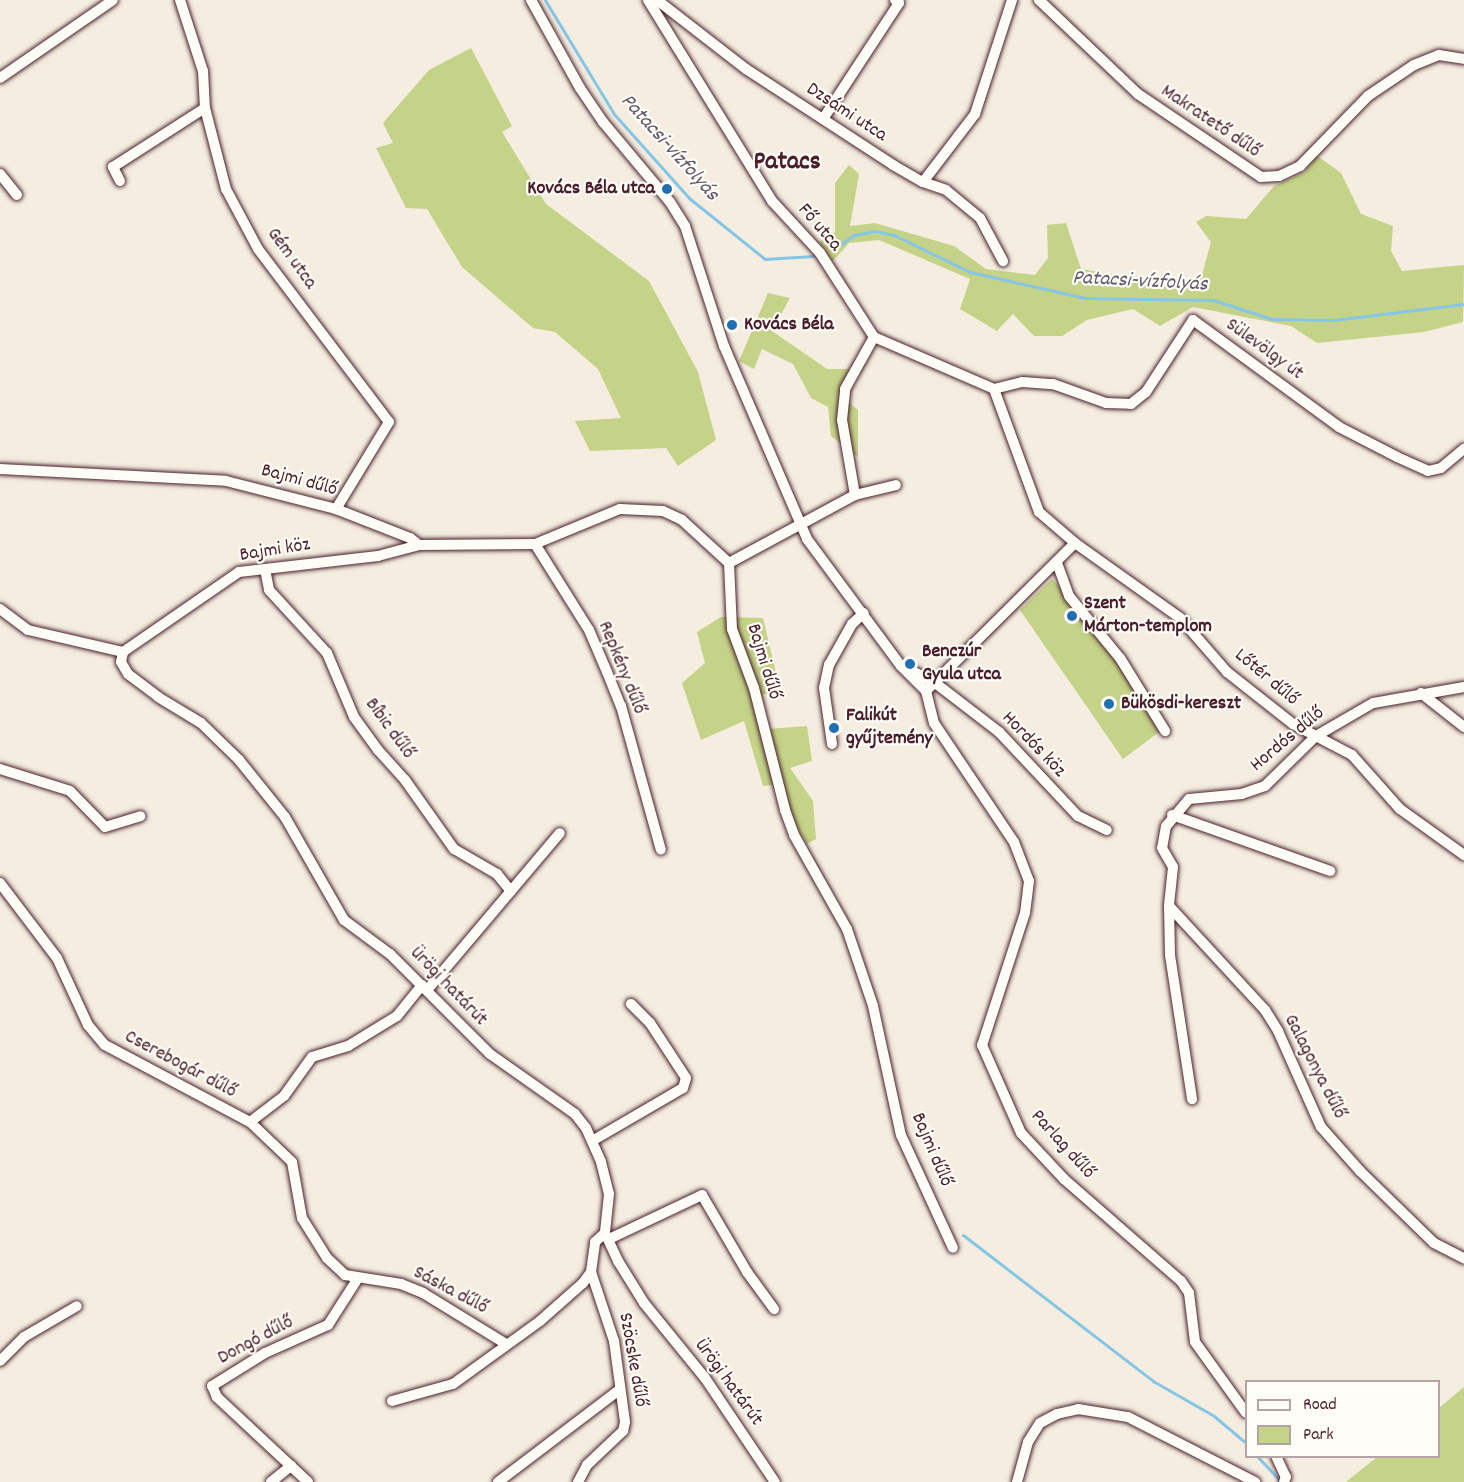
<!DOCTYPE html>
<meta charset="utf-8">
<style>
body{margin:0}
#map{position:relative;width:1464px;height:1482px;overflow:hidden;background:#f4ede0;font-family:Dekko,sans-serif}
div>[style]{position:absolute}
[style*='--x']{left:calc(var(--x)*1px);top:calc(var(--y)*1px);width:calc(var(--w)*1px);rotate:calc(var(--a)*1deg)}
.green>*{inset:0;background:#c4d387}
.stream>*{height:3px;margin:-1.5px;padding:0 1.5px;transform-origin:1.5px;border-radius:1.5px;background:#85c6e6}
.roads{filter:drop-shadow(0 0 2px #4a1f2b) drop-shadow(0 0 2px #4a1f2b)}
.minor>*{height:10px;margin:-5px;padding:0 5px;transform-origin:5px;border-radius:5px;background:#fdfcf7}
.dots>*{width:16px;height:16px;translate:-50% -50%;box-sizing:border-box;border:3px solid #fdfcf7;border-radius:50%}
span{translate:-50% -50%;white-space:nowrap;text-align:center;line-height:1.15;-webkit-text-stroke:4.5px #fdfcf7;paint-order:stroke}
.street-label{font-size:20px;color:#4a1f2b}
.poi-label{font-size:20px;color:#4a1f2b;font-weight:700}
.right{translate:-100% -50%;text-align:right}
.left{translate:0 -50%;text-align:left}
.water-label{font-size:21px;color:#5f596c;font-style:italic}
.district-label{font-size:26px;color:#4a1f2b;font-weight:700}
.legend{position:absolute;left:1245px;top:1380px;width:195px;height:78px;box-sizing:border-box;background:#fdfcf7;border:2px solid #b5a4a5;margin:0;padding:8px 10px;list-style:none;font-size:18px;color:#4a1f2b}
.legend li{display:flex;align-items:center;gap:12px;height:30px}
.legend b{width:30px;border:2px solid #b5a4a5}
</style>
<div id="map">
<div class="green">
<div style="clip-path:polygon(471px 48px,512px 126px,502px 132px,546px 204px,649px 281px,698px 372px,716px 440px,678px 466px,666px 448px,590px 451px,575px 421px,621px 418px,598px 369px,555px 332px,533px 328px,462px 267px,427px 209px,406px 208px,376px 148px,393px 143px,383px 123px,429px 70px)"></div>
<div style="clip-path:polygon(1316px 155px,1341px 173px,1361px 214px,1393px 226px,1391px 251px,1402px 271px,1464px 265px,1463px 322px,1424px 332px,1317px 343px,1291px 326px,1193px 307px,1160px 326px,1133px 309px,1087px 320px,1062px 336px,1034px 336px,1013px 314px,997px 331px,960px 309px,970px 279px,879px 240px,849px 243px,833px 261px,819px 242px,835px 232px,835px 183px,849px 165px,859px 174px,850px 226px,875px 223px,954px 246px,986px 269px,1035px 275px,1048px 258px,1047px 225px,1066px 223px,1081px 269px,1173px 285px,1202px 275px,1211px 242px,1196px 222px,1206px 216px,1246px 219px,1274px 186px,1305px 172px)"></div>
<div style="clip-path:polygon(768px 293px,790px 298px,772px 331px,827px 369px,850px 369px,855px 359px,866px 364px,850px 388px,848px 402px,858px 410px,858px 457px,831px 436px,828px 407px,811px 398px,793px 364px,762px 349px,754px 369px,739px 361px)"></div>
<div style="clip-path:polygon(1052px 579px,1093px 621px,1163px 729px,1123px 759px,1020px 610px)"></div>
<div style="clip-path:polygon(721px 617px,763px 618px,780px 690px,761px 695px,768px 729px,807px 726px,812px 761px,790px 768px,813px 801px,816px 839px,807px 844px,772px 785px,763px 786px,744px 721px,701px 740px,682px 683px,705px 663px,697px 632px)"></div>
<div style="clip-path:polygon(1464px 1387px,1464px 1482px,1346px 1482px,1377px 1457px,1438px 1456px,1439px 1408px)"></div>
</div>
<div class="stream">
<div style="--x:545;--y:0;--w:133;--a:58.8"></div>
<div style="--x:614;--y:114;--w:113;--a:48.2"></div>
<div style="--x:689;--y:198;--w:97;--a:38.8"></div>
<div style="--x:765;--y:259;--w:48;--a:-3.6"></div>
<div style="--x:834;--y:249;--w:24;--a:-35"></div>
<div style="--x:854;--y:235;--w:21;--a:-11"></div>
<div style="--x:875;--y:231;--w:19;--a:12"></div>
<div style="--x:894;--y:235;--w:85;--a:26"></div>
<div style="--x:970;--y:272;--w:118;--a:12.7"></div>
<div style="--x:1085;--y:298;--w:128;--a:0.9"></div>
<div style="--x:1213;--y:300;--w:62;--a:17.9"></div>
<div style="--x:1272;--y:319;--w:62;--a:0.9"></div>
<div style="--x:1334;--y:320;--w:131;--a:-7"></div>
<div style="--x:963;--y:1235;--w:240;--a:37.5"></div>
<div style="--x:1153;--y:1381;--w:70;--a:29.8"></div>
<div style="--x:1214;--y:1416;--w:42;--a:40.2"></div>
<div style="--x:1257;--y:1456;--w:35;--a:47"></div>
</div>
<div class="roads">
<div class="minor">
<div style="--x:180;--y:0;--w:75;--a:72.1"></div>
<div style="--x:203;--y:71;--w:37;--a:87"></div>
<div style="--x:205;--y:108;--w:84;--a:75.5"></div>
<div style="--x:226;--y:189;--w:68;--a:61.9"></div>
<div style="--x:258;--y:249;--w:217;--a:52.9"></div>
<div style="--x:389;--y:422;--w:102;--a:121.3"></div>
<div style="--x:531;--y:0;--w:101;--a:60.9"></div>
<div style="--x:580;--y:88;--w:41;--a:55.9"></div>
<div style="--x:603;--y:122;--w:104;--a:50.1"></div>
<div style="--x:670;--y:202;--w:28;--a:58"></div>
<div style="--x:685;--y:226;--w:126;--a:72"></div>
<div style="--x:724;--y:346;--w:210;--a:66.7"></div>
<div style="--x:807;--y:539;--w:158;--a:53.5"></div>
<div style="--x:901;--y:666;--w:35;--a:45"></div>
<div style="--x:648;--y:0;--w:236;--a:58.3"></div>
<div style="--x:772;--y:201;--w:71;--a:47.3"></div>
<div style="--x:820;--y:253;--w:100;--a:57.3"></div>
<div style="--x:874;--y:337;--w:131;--a:23.4"></div>
<div style="--x:657;--y:0;--w:113;--a:37.8"></div>
<div style="--x:746;--y:69;--w:176;--a:33.1"></div>
<div style="--x:893;--y:165;--w:34;--a:30"></div>
<div style="--x:923;--y:182;--w:24;--a:19"></div>
<div style="--x:946;--y:190;--w:44;--a:39.5"></div>
<div style="--x:980;--y:218;--w:49;--a:61.9"></div>
<div style="--x:1039;--y:0;--w:137;--a:43.5"></div>
<div style="--x:1138;--y:94;--w:148;--a:34"></div>
<div style="--x:1261;--y:177;--w:18;--a:-3"></div>
<div style="--x:1279;--y:176;--w:23;--a:-25"></div>
<div style="--x:1300;--y:166;--w:98;--a:-45.8"></div>
<div style="--x:1368;--y:96;--w:55;--a:-34"></div>
<div style="--x:1414;--y:65;--w:27;--a:-22"></div>
<div style="--x:1439;--y:55;--w:25;--a:9"></div>
<div style="--x:0;--y:78;--w:137;--a:-34.6"></div>
<div style="--x:823;--y:119;--w:139;--a:-56.8"></div>
<div style="--x:899;--y:3;--w:5;--a:-143"></div>
<div style="--x:0;--y:174;--w:27;--a:51"></div>
<div style="--x:120;--y:181;--w:16;--a:-117"></div>
<div style="--x:113;--y:167;--w:109;--a:-32.7"></div>
<div style="--x:923;--y:182;--w:86;--a:-52.6"></div>
<div style="--x:975;--y:114;--w:120;--a:-72"></div>
<div style="--x:994;--y:389;--w:131;--a:69.9"></div>
<div style="--x:1039;--y:512;--w:48;--a:40.7"></div>
<div style="--x:1075;--y:543;--w:129;--a:35.5"></div>
<div style="--x:1180;--y:618;--w:72;--a:49"></div>
<div style="--x:1227;--y:672;--w:84;--a:38.2"></div>
<div style="--x:1293;--y:724;--w:67;--a:27.7"></div>
<div style="--x:1352;--y:755;--w:72;--a:48.4"></div>
<div style="--x:1400;--y:809;--w:79;--a:35.7"></div>
<div style="--x:994;--y:389;--w:29;--a:-14"></div>
<div style="--x:1022;--y:382;--w:31;--a:4"></div>
<div style="--x:1053;--y:384;--w:56;--a:19.7"></div>
<div style="--x:1106;--y:403;--w:25;--a:2"></div>
<div style="--x:1131;--y:404;--w:19;--a:-39"></div>
<div style="--x:1146;--y:392;--w:86;--a:-56.9"></div>
<div style="--x:1193;--y:320;--w:181;--a:36.2"></div>
<div style="--x:1339;--y:427;--w:65;--a:27.3"></div>
<div style="--x:1397;--y:457;--w:34;--a:24"></div>
<div style="--x:1428;--y:471;--w:13;--a:-13"></div>
<div style="--x:1441;--y:468;--w:30;--a:-40"></div>
<div style="--x:0;--y:469;--w:226;--a:3"></div>
<div style="--x:226;--y:481;--w:114;--a:14.3"></div>
<div style="--x:336;--y:509;--w:79;--a:21.4"></div>
<div style="--x:410;--y:538;--w:11;--a:38"></div>
<div style="--x:419;--y:545;--w:116;--a:-0.5"></div>
<div style="--x:535;--y:544;--w:92;--a:-22.4"></div>
<div style="--x:620;--y:509;--w:43;--a:2.7"></div>
<div style="--x:663;--y:511;--w:21;--a:25"></div>
<div style="--x:682;--y:520;--w:64;--a:42.5"></div>
<div style="--x:729;--y:563;--w:66;--a:87.4"></div>
<div style="--x:732;--y:629;--w:63;--a:69.6"></div>
<div style="--x:754;--y:688;--w:126;--a:75.7"></div>
<div style="--x:785;--y:810;--w:27;--a:70"></div>
<div style="--x:794;--y:835;--w:108;--a:60.6"></div>
<div style="--x:847;--y:929;--w:81;--a:71.3"></div>
<div style="--x:873;--y:1006;--w:132;--a:77.8"></div>
<div style="--x:901;--y:1135;--w:124;--a:65.3"></div>
<div style="--x:855;--y:495;--w:76;--a:-99.8"></div>
<div style="--x:842;--y:420;--w:31;--a:-84"></div>
<div style="--x:845;--y:389;--w:60;--a:-60.9"></div>
<div style="--x:1075;--y:543;--w:210;--a:135.2"></div>
<div style="--x:926;--y:691;--w:33;--a:76"></div>
<div style="--x:934;--y:723;--w:143;--a:56.1"></div>
<div style="--x:1014;--y:842;--w:42;--a:69"></div>
<div style="--x:1029;--y:881;--w:32;--a:97"></div>
<div style="--x:1025;--y:913;--w:139;--a:108"></div>
<div style="--x:982;--y:1045;--w:96;--a:66.1"></div>
<div style="--x:1021;--y:1133;--w:63;--a:46.9"></div>
<div style="--x:1064;--y:1179;--w:155;--a:41.1"></div>
<div style="--x:1181;--y:1281;--w:14;--a:56"></div>
<div style="--x:1189;--y:1293;--w:49;--a:83"></div>
<div style="--x:1195;--y:1342;--w:87;--a:54.3"></div>
<div style="--x:535;--y:544;--w:102;--a:57.9"></div>
<div style="--x:589;--y:630;--w:46;--a:66.8"></div>
<div style="--x:607;--y:672;--w:37;--a:68"></div>
<div style="--x:621;--y:706;--w:149;--a:74.5"></div>
<div style="--x:729;--y:563;--w:143;--a:-28.4"></div>
<div style="--x:855;--y:495;--w:42;--a:-13.7"></div>
<div style="--x:1057;--y:563;--w:35;--a:70"></div>
<div style="--x:1069;--y:596;--w:80;--a:50.6"></div>
<div style="--x:1120;--y:658;--w:86;--a:58.3"></div>
<div style="--x:265;--y:569;--w:21;--a:79"></div>
<div style="--x:269;--y:590;--w:86;--a:47.4"></div>
<div style="--x:327;--y:653;--w:69;--a:67.1"></div>
<div style="--x:354;--y:717;--w:41;--a:54"></div>
<div style="--x:378;--y:750;--w:40;--a:48"></div>
<div style="--x:405;--y:780;--w:85;--a:54.6"></div>
<div style="--x:454;--y:849;--w:50;--a:30.2"></div>
<div style="--x:497;--y:874;--w:22;--a:51"></div>
<div style="--x:0;--y:609;--w:35;--a:37"></div>
<div style="--x:28;--y:630;--w:98;--a:13"></div>
<div style="--x:123;--y:652;--w:10;--a:101"></div>
<div style="--x:121;--y:662;--w:14;--a:60"></div>
<div style="--x:128;--y:674;--w:38;--a:37"></div>
<div style="--x:158;--y:697;--w:50;--a:31.2"></div>
<div style="--x:201;--y:723;--w:53;--a:44.2"></div>
<div style="--x:239;--y:760;--w:73;--a:51.1"></div>
<div style="--x:285;--y:817;--w:119;--a:60.2"></div>
<div style="--x:344;--y:920;--w:57;--a:36.5"></div>
<div style="--x:390;--y:954;--w:141;--a:45"></div>
<div style="--x:490;--y:1054;--w:104;--a:35.2"></div>
<div style="--x:575;--y:1114;--w:18;--a:52"></div>
<div style="--x:586;--y:1128;--w:37;--a:66"></div>
<div style="--x:601;--y:1162;--w:33;--a:76"></div>
<div style="--x:609;--y:1194;--w:39;--a:96"></div>
<div style="--x:605;--y:1233;--w:31;--a:65"></div>
<div style="--x:618;--y:1261;--w:49;--a:58.2"></div>
<div style="--x:644;--y:1303;--w:97;--a:50.9"></div>
<div style="--x:705;--y:1378;--w:125;--a:56.1"></div>
<div style="--x:123;--y:652;--w:141;--a:-34.6"></div>
<div style="--x:239;--y:572;--w:140;--a:-6.6"></div>
<div style="--x:378;--y:556;--w:42;--a:-15"></div>
<div style="--x:910;--y:670;--w:27;--a:27"></div>
<div style="--x:934;--y:682;--w:82;--a:37.6"></div>
<div style="--x:999;--y:732;--w:115;--a:46.8"></div>
<div style="--x:1078;--y:816;--w:32;--a:26"></div>
<div style="--x:1464;--y:687;--w:92;--a:170"></div>
<div style="--x:1373;--y:703;--w:66;--a:149.9"></div>
<div style="--x:1316;--y:736;--w:71;--a:135.6"></div>
<div style="--x:1265;--y:786;--w:24;--a:161"></div>
<div style="--x:1242;--y:794;--w:53;--a:174.6"></div>
<div style="--x:1189;--y:799;--w:35;--a:130"></div>
<div style="--x:1166;--y:826;--w:22;--a:100"></div>
<div style="--x:1162;--y:848;--w:22;--a:60"></div>
<div style="--x:1173;--y:867;--w:39;--a:96"></div>
<div style="--x:1169;--y:906;--w:142;--a:47.3"></div>
<div style="--x:1265;--y:1010;--w:25;--a:58"></div>
<div style="--x:1278;--y:1031;--w:105;--a:65.9"></div>
<div style="--x:1321;--y:1127;--w:59;--a:48.4"></div>
<div style="--x:1360;--y:1171;--w:103;--a:44.2"></div>
<div style="--x:1434;--y:1243;--w:34;--a:27"></div>
<div style="--x:1421;--y:693;--w:55;--a:38.3"></div>
<div style="--x:832;--y:744;--w:57;--a:-98.1"></div>
<div style="--x:824;--y:688;--w:24;--a:-78"></div>
<div style="--x:829;--y:665;--w:47;--a:-60.7"></div>
<div style="--x:852;--y:624;--w:16;--a:-43"></div>
<div style="--x:0;--y:769;--w:73;--a:17.4"></div>
<div style="--x:70;--y:791;--w:50;--a:45.8"></div>
<div style="--x:105;--y:827;--w:37;--a:-17"></div>
<div style="--x:1172;--y:815;--w:168;--a:19.5"></div>
<div style="--x:0;--y:883;--w:94;--a:52.8"></div>
<div style="--x:57;--y:958;--w:74;--a:65.2"></div>
<div style="--x:88;--y:1025;--w:26;--a:50"></div>
<div style="--x:105;--y:1045;--w:164;--a:28"></div>
<div style="--x:250;--y:1122;--w:58;--a:43.6"></div>
<div style="--x:292;--y:1162;--w:57;--a:79.9"></div>
<div style="--x:302;--y:1218;--w:47;--a:58"></div>
<div style="--x:327;--y:1258;--w:25;--a:43"></div>
<div style="--x:345;--y:1275;--w:57;--a:9.1"></div>
<div style="--x:401;--y:1284;--w:24;--a:22"></div>
<div style="--x:423;--y:1293;--w:97;--a:31.6"></div>
<div style="--x:1169;--y:906;--w:49;--a:88.8"></div>
<div style="--x:1170;--y:955;--w:146;--a:81.3"></div>
<div style="--x:428;--y:989;--w:204;--a:-49.8"></div>
<div style="--x:250;--y:1122;--w:43;--a:-37.4"></div>
<div style="--x:284;--y:1096;--w:48;--a:-54.3"></div>
<div style="--x:312;--y:1057;--w:38;--a:-17"></div>
<div style="--x:348;--y:1046;--w:57;--a:-31.5"></div>
<div style="--x:397;--y:1016;--w:40;--a:-51"></div>
<div style="--x:592;--y:1141;--w:105;--a:-30.2"></div>
<div style="--x:683;--y:1088;--w:10;--a:-73"></div>
<div style="--x:686;--y:1078;--w:66;--a:-123.2"></div>
<div style="--x:650;--y:1023;--w:27;--a:-135"></div>
<div style="--x:609;--y:1239;--w:103;--a:-25.3"></div>
<div style="--x:702;--y:1195;--w:89;--a:59.7"></div>
<div style="--x:747;--y:1272;--w:46;--a:53.9"></div>
<div style="--x:0;--y:1361;--w:34;--a:-45"></div>
<div style="--x:24;--y:1337;--w:61;--a:-30.3"></div>
<div style="--x:392;--y:1401;--w:63;--a:-15.6"></div>
<div style="--x:453;--y:1384;--w:107;--a:-35.9"></div>
<div style="--x:540;--y:1321;--w:57;--a:-41.5"></div>
<div style="--x:583;--y:1283;--w:14;--a:-54"></div>
<div style="--x:1276;--y:1456;--w:23;--a:65"></div>
<div style="--x:1286;--y:1477;--w:5;--a:112"></div>
<div style="--x:271;--y:1482;--w:26;--a:-39"></div>
<div style="--x:308;--y:1482;--w:125;--a:-137"></div>
<div style="--x:217;--y:1397;--w:12;--a:-114"></div>
<div style="--x:212;--y:1386;--w:62;--a:-31.9"></div>
<div style="--x:265;--y:1353;--w:69;--a:-24"></div>
<div style="--x:328;--y:1325;--w:56;--a:-57.4"></div>
<div style="--x:498;--y:1482;--w:152;--a:-37.2"></div>
<div style="--x:578;--y:1482;--w:19;--a:-62"></div>
<div style="--x:587;--y:1465;--w:50;--a:-43.4"></div>
<div style="--x:623;--y:1431;--w:9;--a:-77"></div>
<div style="--x:625;--y:1422;--w:82;--a:-97.7"></div>
<div style="--x:614;--y:1341;--w:73;--a:-108.4"></div>
<div style="--x:591;--y:1272;--w:30;--a:-82"></div>
<div style="--x:595;--y:1242;--w:13;--a:-42"></div>
<div style="--x:1017;--y:1482;--w:41;--a:-74.6"></div>
<div style="--x:1028;--y:1442;--w:22;--a:-58"></div>
<div style="--x:1040;--y:1423;--w:19;--a:-28"></div>
<div style="--x:1057;--y:1414;--w:22;--a:-13"></div>
<div style="--x:1078;--y:1409;--w:51;--a:9.1"></div>
<div style="--x:1128;--y:1417;--w:143;--a:27.1"></div>
</div>
</div>
<div class="dots">
<div style="left:667px;top:189px;background:#1f6fb2"></div>
<div style="left:732px;top:325px;background:#1f6fb2"></div>
<div style="left:1072px;top:616px;background:#1f6fb2"></div>
<div style="left:910px;top:664px;background:#1f6fb2"></div>
<div style="left:1109px;top:704px;background:#1f6fb2"></div>
<div style="left:834px;top:728px;background:#1f6fb2"></div>
</div>
<div class="street-label">
<span style="left:846px;top:113px;rotate:33deg">Dzsámi utca</span>
<span style="left:1210px;top:122px;rotate:34deg">Makratető dűlő</span>
<span style="left:819px;top:228px;rotate:49deg">Fő utca</span>
<span style="left:291px;top:259px;rotate:54deg">Gém utca</span>
<span style="left:1264px;top:350px;rotate:36deg">Sülevölgy út</span>
<span style="left:299px;top:481px;rotate:15deg">Bajmi dűlő</span>
<span style="left:275px;top:551px;rotate:-9deg">Bajmi köz</span>
<span style="left:763px;top:662px;rotate:73deg">Bajmi dűlő</span>
<span style="left:621px;top:668px;rotate:68deg">Repkény dűlő</span>
<span style="left:1266px;top:678px;rotate:40deg">Lőtér dűlő</span>
<span style="left:389px;top:729px;rotate:54deg">Bíbic dűlő</span>
<span style="left:1288px;top:740px;rotate:-40deg">Hordós dűlő</span>
<span style="left:1033px;top:745px;rotate:46deg">Hordós köz</span>
<span style="left:448px;top:987px;rotate:46deg">Ürögi határút</span>
<span style="left:180px;top:1065px;rotate:28deg">Cserebogár dűlő</span>
<span style="left:1314px;top:1067px;rotate:63deg">Galagonya dűlő</span>
<span style="left:1062px;top:1145px;rotate:48deg">Parlag dűlő</span>
<span style="left:931px;top:1150px;rotate:67deg">Bajmi dűlő</span>
<span style="left:450px;top:1291px;rotate:28deg">Sáska dűlő</span>
<span style="left:256px;top:1341px;rotate:-28deg">Dongó dűlő</span>
<span style="left:632px;top:1360px;rotate:80deg">Szöcske dűlő</span>
<span style="left:728px;top:1383px;rotate:54deg">Ürögi határút</span>
</div>
<div class="poi-label">
<span class="right" style="left:655px;top:189px">Kovács Béla utca</span>
<span class="left" style="left:744px;top:325px">Kovács Béla</span>
<span class="left" style="left:1084px;top:616px">Szent<br>Márton-templom</span>
<span class="left" style="left:922px;top:664px">Benczúr<br>Gyula utca</span>
<span class="left" style="left:1121px;top:704px">Bükösdi-kereszt</span>
<span class="left" style="left:846px;top:728px">Falikút<br>gyűjtemény</span>
</div>
<div class="water-label">
<span style="left:669px;top:148px;rotate:48deg">Patacsi-vízfolyás</span>
<span style="left:1140px;top:282px;rotate:3deg">Patacsi-vízfolyás</span>
</div>
<div class="district-label">
<span style="left:787px;top:163px">Patacs</span>
</div>
<ul class="legend">
<li><b style="height:8px;background:#fdfcf7"></b>Road</li>
<li><b style="height:16px;background:#c4d387"></b>Park</li>
</ul>
</div>
